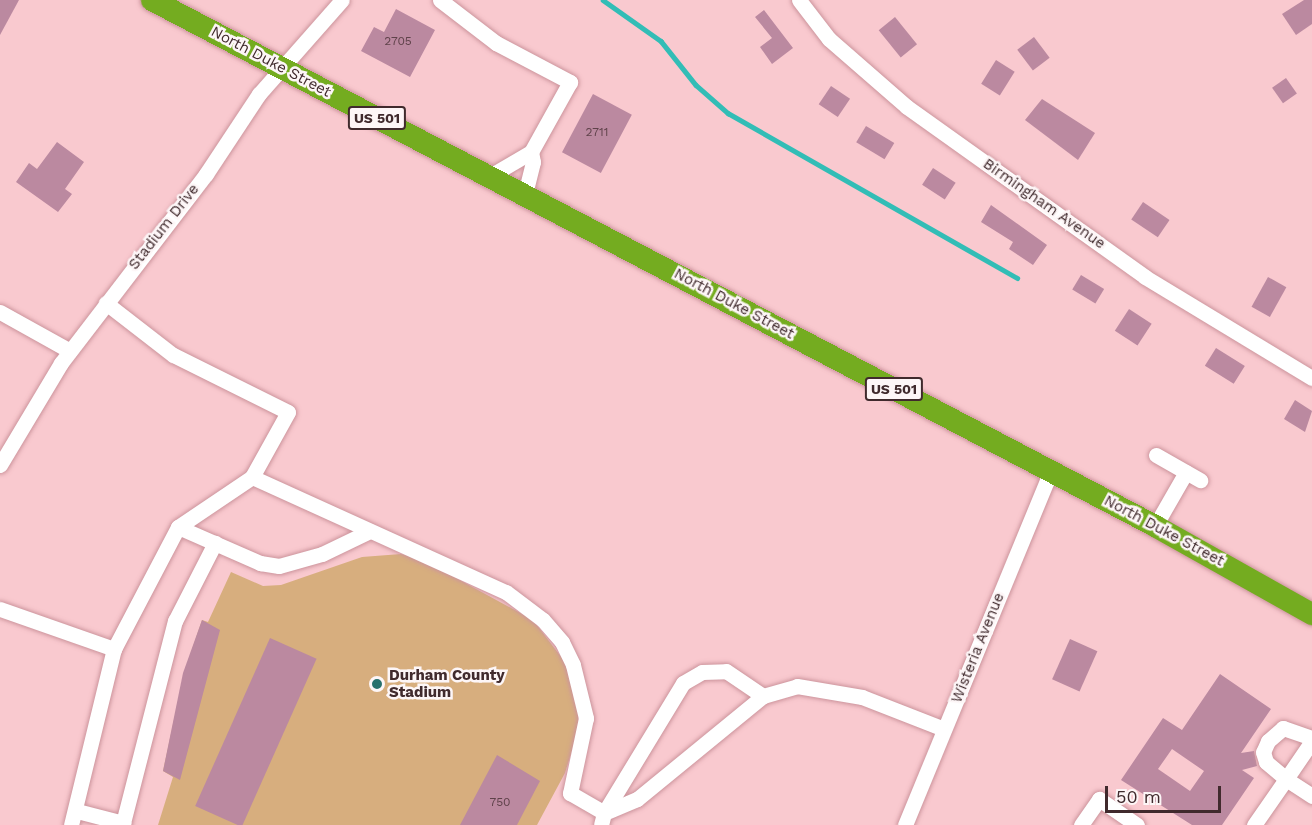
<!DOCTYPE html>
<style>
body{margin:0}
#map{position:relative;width:1312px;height:825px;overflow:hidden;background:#f9c9cf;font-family:"Work Sans",sans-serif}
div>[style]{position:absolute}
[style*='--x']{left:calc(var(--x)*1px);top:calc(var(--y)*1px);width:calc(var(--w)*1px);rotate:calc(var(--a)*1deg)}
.green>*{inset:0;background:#d7ae7e}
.stream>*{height:4.5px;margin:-2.25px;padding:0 2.25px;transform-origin:2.25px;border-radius:2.25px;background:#32bdb6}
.building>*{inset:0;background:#bb89a0;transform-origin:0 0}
.roads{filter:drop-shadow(0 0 2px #cc949c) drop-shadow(0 0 2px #cc949c)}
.minor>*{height:15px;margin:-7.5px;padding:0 7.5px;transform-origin:7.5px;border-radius:7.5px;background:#fff}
.highway>*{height:22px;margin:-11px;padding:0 11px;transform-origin:11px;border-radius:11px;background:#74ac20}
.dots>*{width:16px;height:16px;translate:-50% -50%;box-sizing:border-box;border:3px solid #fdf6f7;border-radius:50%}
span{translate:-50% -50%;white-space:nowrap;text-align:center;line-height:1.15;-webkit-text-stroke:5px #fdf6f7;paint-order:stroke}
.number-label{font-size:12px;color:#5f424a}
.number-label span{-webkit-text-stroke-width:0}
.shield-label span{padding:2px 4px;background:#fdf6f7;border:2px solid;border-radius:4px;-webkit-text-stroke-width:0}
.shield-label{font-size:14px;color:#402a2d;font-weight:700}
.street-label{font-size:15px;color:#402a2d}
.poi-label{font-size:15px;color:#402a2d;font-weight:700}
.left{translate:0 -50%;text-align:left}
.scale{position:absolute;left:1105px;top:786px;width:116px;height:27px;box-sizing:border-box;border:3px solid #402a2d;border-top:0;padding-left:8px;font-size:18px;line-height:21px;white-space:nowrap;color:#402a2d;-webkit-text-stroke:4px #fdf6f7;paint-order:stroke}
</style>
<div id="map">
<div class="green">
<div style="clip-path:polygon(401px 554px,423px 560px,533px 620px,565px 662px,578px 694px,578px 731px,565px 773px,537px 825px,158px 825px,173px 777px,163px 771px,184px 673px,202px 620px,208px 622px,231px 572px,263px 586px,281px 585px,362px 557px)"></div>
</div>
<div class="stream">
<div style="--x:603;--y:0;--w:71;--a:35.3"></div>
<div style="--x:661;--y:41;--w:56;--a:51.5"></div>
<div style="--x:696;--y:85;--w:43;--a:41.2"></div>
<div style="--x:728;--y:113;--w:333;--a:29.7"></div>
</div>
<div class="building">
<div style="clip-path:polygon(0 0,19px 0,0 35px)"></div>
<div style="clip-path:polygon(1304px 0,1312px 0,1312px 24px,1296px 35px,1282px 14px)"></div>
<div style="clip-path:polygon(396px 9px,435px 30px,410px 77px,361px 51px,374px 27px,384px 32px)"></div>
<div style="clip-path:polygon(764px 10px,793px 48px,772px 64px,760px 47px,772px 38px,755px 17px)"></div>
<div style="left:895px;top:17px;width:35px;height:21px;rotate:51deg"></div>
<div style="left:1034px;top:37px;width:26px;height:21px;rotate:53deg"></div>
<div style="left:996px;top:60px;width:22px;height:28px;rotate:32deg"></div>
<div style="left:1286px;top:78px;width:19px;height:17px;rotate:55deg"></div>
<div style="left:831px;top:86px;width:23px;height:22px;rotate:34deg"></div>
<div style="left:593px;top:94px;width:44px;height:66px;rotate:28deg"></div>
<div style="clip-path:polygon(1042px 99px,1095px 133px,1078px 160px,1025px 120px)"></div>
<div style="left:866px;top:126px;width:33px;height:19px;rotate:31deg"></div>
<div style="clip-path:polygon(57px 142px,84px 162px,65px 189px,72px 194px,58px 212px,16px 182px,29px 163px,37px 169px)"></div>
<div style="left:933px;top:168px;width:27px;height:20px;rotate:33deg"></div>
<div style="left:1143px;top:202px;width:32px;height:21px;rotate:34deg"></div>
<div style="clip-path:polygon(991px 205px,1047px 245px,1033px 265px,1009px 249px,1013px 242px,981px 222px)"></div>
<div style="left:1081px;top:275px;width:27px;height:17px;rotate:31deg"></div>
<div style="left:1268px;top:277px;width:21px;height:34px;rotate:29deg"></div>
<div style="left:1129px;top:309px;width:27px;height:26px;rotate:33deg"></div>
<div style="left:1216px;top:348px;width:34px;height:21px;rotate:32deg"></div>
<div style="clip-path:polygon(1295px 400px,1312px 411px,1305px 432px,1284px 419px)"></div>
<div style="clip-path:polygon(202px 620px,220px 630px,180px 780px,163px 771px,183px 673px)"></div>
<div style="left:270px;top:638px;width:51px;height:184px;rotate:24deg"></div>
<div style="left:1070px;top:639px;width:30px;height:44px;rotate:24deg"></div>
<div style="clip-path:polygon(evenodd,1220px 674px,1271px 709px,1241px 753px,1254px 751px,1257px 766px,1242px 770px,1254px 778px,1222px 825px,1192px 825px,1121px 780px,1163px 718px,1182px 730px,1220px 674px,1172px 749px,1204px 771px,1190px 791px,1158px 769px,1172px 749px)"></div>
<div style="clip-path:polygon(497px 755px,540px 781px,517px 825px,460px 825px)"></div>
</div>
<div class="roads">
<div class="minor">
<div style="--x:440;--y:0;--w:71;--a:37.5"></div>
<div style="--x:496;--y:43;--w:84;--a:27.8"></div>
<div style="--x:570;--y:82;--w:80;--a:119.1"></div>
<div style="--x:531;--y:152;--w:48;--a:149.7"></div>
<div style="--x:799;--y:0;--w:49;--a:52.4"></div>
<div style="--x:829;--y:39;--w:103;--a:41.1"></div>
<div style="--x:907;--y:107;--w:292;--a:35.5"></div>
<div style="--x:1145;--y:277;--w:195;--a:31.2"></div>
<div style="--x:525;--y:194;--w:33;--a:-76"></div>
<div style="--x:533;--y:162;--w:10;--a:-101"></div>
<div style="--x:0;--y:312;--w:80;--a:29.1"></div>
<div style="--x:1156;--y:455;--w:51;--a:29.6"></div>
<div style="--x:0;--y:465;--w:119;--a:-59.1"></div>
<div style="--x:61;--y:363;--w:238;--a:-52.5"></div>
<div style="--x:206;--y:174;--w:96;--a:-56.5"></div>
<div style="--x:259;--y:94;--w:125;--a:-48.6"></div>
<div style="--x:252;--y:477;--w:279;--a:24.4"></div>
<div style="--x:506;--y:592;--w:46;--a:37.1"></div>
<div style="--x:543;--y:620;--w:29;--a:49"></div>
<div style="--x:562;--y:642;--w:25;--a:64"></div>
<div style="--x:573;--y:665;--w:55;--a:76.2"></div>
<div style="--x:586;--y:718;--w:77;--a:102"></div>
<div style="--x:570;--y:793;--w:39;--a:30"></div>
<div style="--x:604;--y:813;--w:12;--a:104"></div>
<div style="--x:1155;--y:526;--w:62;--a:-60.1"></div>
<div style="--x:178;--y:527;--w:90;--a:23.7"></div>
<div style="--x:260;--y:563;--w:19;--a:9"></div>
<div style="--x:279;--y:566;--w:45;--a:-15.6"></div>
<div style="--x:322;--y:554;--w:53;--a:-25.6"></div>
<div style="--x:0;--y:609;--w:121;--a:19.3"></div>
<div style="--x:763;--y:696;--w:163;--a:140.7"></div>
<div style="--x:637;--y:799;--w:36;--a:157"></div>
<div style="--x:604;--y:813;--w:152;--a:-58.7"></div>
<div style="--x:683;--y:683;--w:22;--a:-30"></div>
<div style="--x:702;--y:672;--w:24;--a:-2"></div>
<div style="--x:726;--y:671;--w:45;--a:34"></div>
<div style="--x:763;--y:696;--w:35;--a:-16"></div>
<div style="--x:797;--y:686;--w:66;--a:9.6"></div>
<div style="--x:862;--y:697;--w:88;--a:21.3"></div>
<div style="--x:1312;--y:738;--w:31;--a:-161"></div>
<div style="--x:1283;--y:728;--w:20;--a:139"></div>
<div style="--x:1268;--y:741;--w:12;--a:114"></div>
<div style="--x:1263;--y:752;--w:10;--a:73"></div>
<div style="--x:1266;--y:762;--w:26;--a:40"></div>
<div style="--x:1286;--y:779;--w:46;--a:-55.6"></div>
<div style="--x:77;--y:811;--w:48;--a:14.6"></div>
<div style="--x:123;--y:823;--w:209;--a:-75.6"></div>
<div style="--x:175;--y:621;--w:88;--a:-62.9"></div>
<div style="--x:71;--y:825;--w:181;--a:-76.3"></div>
<div style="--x:114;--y:649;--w:138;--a:-62.3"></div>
<div style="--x:178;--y:527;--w:89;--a:-34"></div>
<div style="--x:252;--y:477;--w:74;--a:-61"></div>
<div style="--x:288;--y:412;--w:128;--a:-153.6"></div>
<div style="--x:173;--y:355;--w:85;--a:-142.2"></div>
<div style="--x:905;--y:825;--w:383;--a:-67.6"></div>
<div style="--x:1081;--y:825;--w:32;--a:-55"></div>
<div style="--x:1099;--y:799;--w:46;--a:34.4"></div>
<div style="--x:1254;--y:825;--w:56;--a:-55.2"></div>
<div style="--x:1286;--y:779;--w:31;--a:33"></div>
</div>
<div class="highway">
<div style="--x:152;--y:0;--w:1133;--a:27.67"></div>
<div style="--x:1155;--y:526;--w:180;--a:29.3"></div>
</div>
</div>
<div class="dots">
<div style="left:377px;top:684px;background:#27716d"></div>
</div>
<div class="number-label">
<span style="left:398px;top:42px">2705</span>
<span style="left:597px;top:133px">2711</span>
<span style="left:500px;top:803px">750</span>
</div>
<div class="shield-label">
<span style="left:377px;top:118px">US 501</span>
<span style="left:894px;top:389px">US 501</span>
</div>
<div class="street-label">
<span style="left:271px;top:62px;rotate:28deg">North Duke Street</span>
<span style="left:1044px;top:204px;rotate:35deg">Birmingham Avenue</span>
<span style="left:164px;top:227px;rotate:-52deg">Stadium Drive</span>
<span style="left:734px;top:304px;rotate:28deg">North Duke Street</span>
<span style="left:1164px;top:531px;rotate:28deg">North Duke Street</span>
<span style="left:978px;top:648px;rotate:-68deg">Wisteria Avenue</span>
</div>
<div class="poi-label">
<span class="left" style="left:389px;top:684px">Durham County<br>Stadium</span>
</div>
<div class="scale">50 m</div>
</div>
